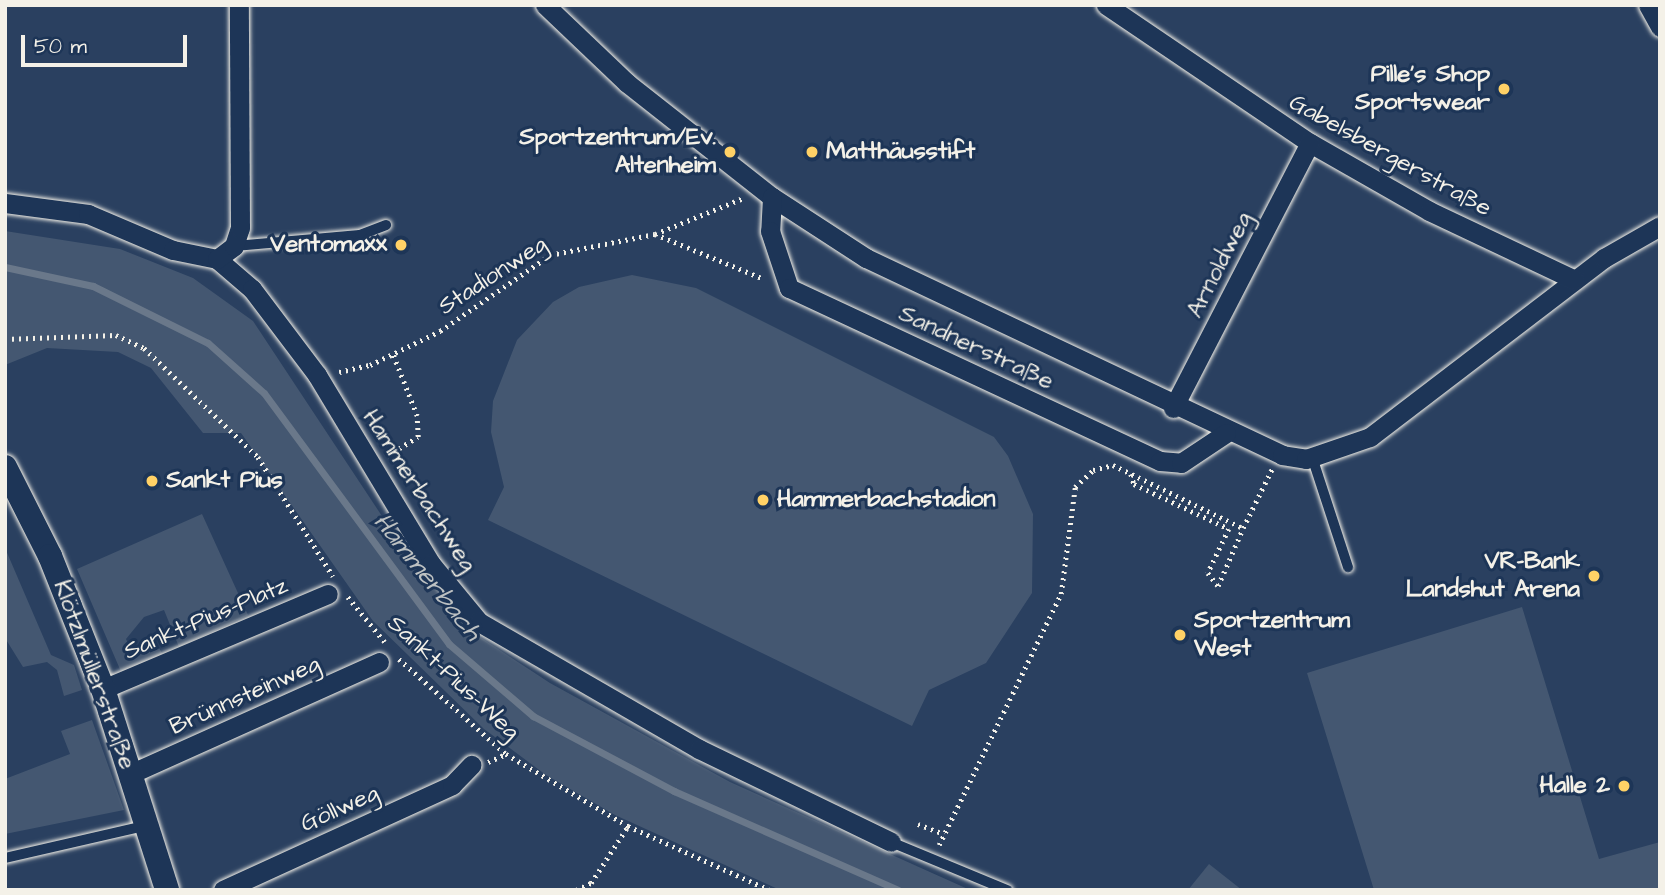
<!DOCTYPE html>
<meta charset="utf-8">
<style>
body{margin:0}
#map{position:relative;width:1665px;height:895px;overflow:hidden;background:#2a4060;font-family:"Architects Daughter",sans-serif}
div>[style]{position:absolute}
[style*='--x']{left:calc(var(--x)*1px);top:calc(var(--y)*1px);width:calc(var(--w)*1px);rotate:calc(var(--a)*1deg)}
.green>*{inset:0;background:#445771}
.stream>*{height:7px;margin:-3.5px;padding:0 3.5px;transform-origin:3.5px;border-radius:3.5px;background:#6a788a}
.path>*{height:4.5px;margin-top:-2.25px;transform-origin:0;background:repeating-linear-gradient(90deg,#f4f1e8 0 2px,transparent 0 7px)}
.roads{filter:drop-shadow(0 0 2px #f4f1e8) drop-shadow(0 0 2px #f4f1e8)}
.service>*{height:10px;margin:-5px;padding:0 5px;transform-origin:5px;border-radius:5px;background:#1d3557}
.minor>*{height:19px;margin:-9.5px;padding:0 9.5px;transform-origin:9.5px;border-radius:9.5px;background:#1d3557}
.tertiary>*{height:24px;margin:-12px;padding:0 12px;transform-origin:12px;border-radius:12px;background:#1d3557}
.dots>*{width:19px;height:19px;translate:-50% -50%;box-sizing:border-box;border:4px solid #1d3557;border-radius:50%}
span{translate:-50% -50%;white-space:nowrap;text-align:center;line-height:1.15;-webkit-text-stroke:6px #1d3557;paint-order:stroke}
.poi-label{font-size:24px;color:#f4f1e8;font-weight:700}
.right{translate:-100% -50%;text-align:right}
.left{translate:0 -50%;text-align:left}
.street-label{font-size:24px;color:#f4f1e8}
.water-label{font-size:26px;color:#bdc1c2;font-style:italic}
.frame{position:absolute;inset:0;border:7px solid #f4f1e8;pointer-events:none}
.scale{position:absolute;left:21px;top:35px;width:166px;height:32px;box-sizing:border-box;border:4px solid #f4f1e8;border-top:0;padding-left:9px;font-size:21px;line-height:24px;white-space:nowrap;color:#f4f1e8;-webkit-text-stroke:5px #1d3557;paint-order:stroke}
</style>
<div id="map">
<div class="green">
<div style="clip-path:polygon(5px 231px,120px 249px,193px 278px,253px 321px,411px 560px,472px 632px,550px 683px,730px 782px,970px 890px,780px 890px,615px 815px,546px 775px,484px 729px,373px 621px,241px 433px,203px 433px,151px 368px,118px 352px,47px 348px,5px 365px)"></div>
<div style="clip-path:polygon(632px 275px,696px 288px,994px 437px,1008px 456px,1033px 514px,1032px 593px,986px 663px,929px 690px,912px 726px,488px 520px,504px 487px,491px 432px,493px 401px,517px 340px,553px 302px,579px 287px)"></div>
<div style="clip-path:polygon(202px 514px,248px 615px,179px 647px,164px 610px,144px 617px,126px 639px,130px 648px,157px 644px,163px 655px,122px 674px,77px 569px)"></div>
<div style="clip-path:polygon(5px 548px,51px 655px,74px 665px,82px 690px,64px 696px,57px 670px,47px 662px,23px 667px,5px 638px)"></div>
<div style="clip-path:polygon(1522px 607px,1599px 859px,1660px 842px,1660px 890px,1374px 890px,1307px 673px)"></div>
<div style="clip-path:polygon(92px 720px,124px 810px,5px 834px,5px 779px,70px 754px,61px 731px)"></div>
<div style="clip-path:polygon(1209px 864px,1242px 890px,1188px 890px)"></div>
</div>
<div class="stream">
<div style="--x:5;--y:267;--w:90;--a:12.2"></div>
<div style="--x:93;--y:286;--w:128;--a:26.4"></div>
<div style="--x:208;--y:343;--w:75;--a:41.8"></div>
<div style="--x:264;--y:393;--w:312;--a:53.6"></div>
<div style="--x:449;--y:644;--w:111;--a:40.6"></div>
<div style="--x:533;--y:716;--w:160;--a:28"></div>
<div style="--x:674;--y:791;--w:245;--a:23.8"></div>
</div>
<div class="path">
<div style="--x:655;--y:234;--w:118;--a:22.4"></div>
<div style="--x:5;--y:339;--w:111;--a:-2.1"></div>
<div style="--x:116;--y:335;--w:31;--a:25"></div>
<div style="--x:144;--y:348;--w:158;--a:43.7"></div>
<div style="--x:258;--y:457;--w:141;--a:57.8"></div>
<div style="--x:339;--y:372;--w:32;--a:-13"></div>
<div style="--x:370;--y:365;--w:78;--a:-25.9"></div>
<div style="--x:440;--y:331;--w:134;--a:-34.6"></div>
<div style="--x:550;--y:255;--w:107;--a:-11.3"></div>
<div style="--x:655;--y:234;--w:95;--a:-22.2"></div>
<div style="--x:387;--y:456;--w:36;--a:-32"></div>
<div style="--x:418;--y:437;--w:21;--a:-93"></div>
<div style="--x:417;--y:416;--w:66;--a:-111.5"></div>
<div style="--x:1131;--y:474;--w:10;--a:73"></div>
<div style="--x:1134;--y:484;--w:105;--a:25.3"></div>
<div style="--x:1229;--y:529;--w:49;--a:115.5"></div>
<div style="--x:1208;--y:573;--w:16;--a:52"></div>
<div style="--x:1218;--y:586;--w:63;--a:-66.7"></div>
<div style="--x:348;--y:597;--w:58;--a:50.6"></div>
<div style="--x:399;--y:659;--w:143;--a:41.6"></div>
<div style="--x:506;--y:754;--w:142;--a:30.5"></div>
<div style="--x:628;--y:826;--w:156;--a:24.3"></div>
<div style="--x:488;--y:762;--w:20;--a:-24"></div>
<div style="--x:918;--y:824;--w:28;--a:21"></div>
<div style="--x:939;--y:845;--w:279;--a:-64.1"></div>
<div style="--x:1061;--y:594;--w:108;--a:-82.5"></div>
<div style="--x:1075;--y:487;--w:25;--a:-43"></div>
<div style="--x:1093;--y:470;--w:21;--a:-14"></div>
<div style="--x:1113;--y:465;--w:144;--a:25.9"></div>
<div style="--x:1243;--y:528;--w:66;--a:-63.8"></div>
<div style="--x:576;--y:890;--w:17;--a:-25"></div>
<div style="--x:591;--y:883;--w:68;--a:-57"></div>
</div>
<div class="roads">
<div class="service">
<div style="--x:235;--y:246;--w:125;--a:-5"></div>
<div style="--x:360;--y:235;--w:28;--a:-21"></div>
<div style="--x:1312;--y:457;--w:116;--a:71.9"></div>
<div style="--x:891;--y:842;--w:126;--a:22.5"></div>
<div style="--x:5;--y:858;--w:144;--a:-12.9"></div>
</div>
<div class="minor">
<div style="--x:545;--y:5;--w:113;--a:43.6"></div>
<div style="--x:627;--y:83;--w:184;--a:38.2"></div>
<div style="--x:772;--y:197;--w:112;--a:33"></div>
<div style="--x:866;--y:258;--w:460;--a:25.3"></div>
<div style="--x:1282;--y:455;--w:24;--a:9"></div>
<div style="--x:1306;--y:459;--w:68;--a:-19"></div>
<div style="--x:1370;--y:437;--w:295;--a:-37.4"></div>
<div style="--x:1604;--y:258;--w:64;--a:-29.7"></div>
<div style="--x:1106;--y:5;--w:246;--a:34.1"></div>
<div style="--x:1310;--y:143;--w:137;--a:29.7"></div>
<div style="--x:1429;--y:211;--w:161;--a:25.3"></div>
<div style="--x:1648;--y:5;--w:25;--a:61"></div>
<div style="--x:772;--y:197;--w:34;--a:93"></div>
<div style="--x:770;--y:231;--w:60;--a:71.6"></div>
<div style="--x:789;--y:288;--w:409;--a:25"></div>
<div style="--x:1160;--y:461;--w:21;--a:5"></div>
<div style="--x:1181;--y:463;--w:54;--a:-33.7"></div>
<div style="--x:5;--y:203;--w:84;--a:7.5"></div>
<div style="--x:88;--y:214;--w:92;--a:23"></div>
<div style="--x:173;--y:250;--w:45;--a:11.6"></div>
<div style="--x:217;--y:259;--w:46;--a:40.6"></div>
<div style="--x:252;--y:289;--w:108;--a:52.9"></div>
<div style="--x:317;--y:375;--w:221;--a:58.9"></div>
<div style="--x:431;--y:564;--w:75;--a:50.4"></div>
<div style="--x:479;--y:622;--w:254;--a:30"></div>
<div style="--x:699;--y:749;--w:213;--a:25.8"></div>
<div style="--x:217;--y:259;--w:21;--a:-37"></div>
<div style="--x:234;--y:246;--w:19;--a:-72"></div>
<div style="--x:240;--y:228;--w:223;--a:-90.3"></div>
<div style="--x:1173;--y:408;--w:298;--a:-62.7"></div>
<div style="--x:103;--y:689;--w:244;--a:-22.9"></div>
<div style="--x:130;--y:774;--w:273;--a:-24.2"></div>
<div style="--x:223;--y:890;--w:252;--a:-24.6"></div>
<div style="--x:452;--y:785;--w:28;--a:-46"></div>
</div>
<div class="tertiary">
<div style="--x:5;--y:467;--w:100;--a:63.2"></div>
<div style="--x:50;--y:556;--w:143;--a:68.3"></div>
<div style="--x:103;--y:689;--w:211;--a:72.3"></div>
</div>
</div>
<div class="dots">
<div style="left:1504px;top:89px;background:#ffd166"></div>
<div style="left:730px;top:152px;background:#ffd166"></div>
<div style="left:812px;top:152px;background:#ffd166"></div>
<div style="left:401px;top:245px;background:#ffd166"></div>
<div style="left:152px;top:481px;background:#ffd166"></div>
<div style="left:763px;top:500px;background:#ffd166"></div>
<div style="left:1594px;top:576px;background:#ffd166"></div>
<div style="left:1180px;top:635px;background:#ffd166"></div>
<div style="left:1624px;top:786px;background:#ffd166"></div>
</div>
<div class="poi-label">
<span class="right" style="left:1490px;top:89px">Pille's Shop<br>Sportswear</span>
<span class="right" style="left:716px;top:152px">Sportzentrum/Ev.<br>Altenheim</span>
<span class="left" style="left:826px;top:152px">Matthäusstift</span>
<span class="right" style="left:387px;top:245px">Ventomaxx</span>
<span class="left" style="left:166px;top:481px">Sankt Pius</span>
<span class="left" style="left:777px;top:500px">Hammerbachstadion</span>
<span class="right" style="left:1580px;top:576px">VR-Bank<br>Landshut Arena</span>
<span class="left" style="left:1194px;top:635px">Sportzentrum<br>West</span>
<span class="right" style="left:1610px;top:786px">Halle 2</span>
</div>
<div class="street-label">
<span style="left:1390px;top:156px;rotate:29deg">Gabelsbergerstraße</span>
<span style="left:1220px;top:265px;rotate:-63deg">Arnoldweg</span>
<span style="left:493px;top:276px;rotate:-33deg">Stadionweg</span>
<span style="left:976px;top:348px;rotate:25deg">Sandnerstraße</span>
<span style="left:419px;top:491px;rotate:57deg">Hammerbachweg</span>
<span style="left:206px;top:619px;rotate:-23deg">Sankt-Pius-Platz</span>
<span style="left:94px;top:675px;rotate:70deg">Klötzlmüllerstraße</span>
<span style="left:453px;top:678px;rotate:43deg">Sankt-Pius-Weg</span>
<span style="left:245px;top:696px;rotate:-24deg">Brünnsteinweg</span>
<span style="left:340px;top:809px;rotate:-24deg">Göllweg</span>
</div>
<div class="water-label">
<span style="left:427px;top:577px;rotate:51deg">Hammerbach</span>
</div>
<div class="frame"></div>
<div class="scale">50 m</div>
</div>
